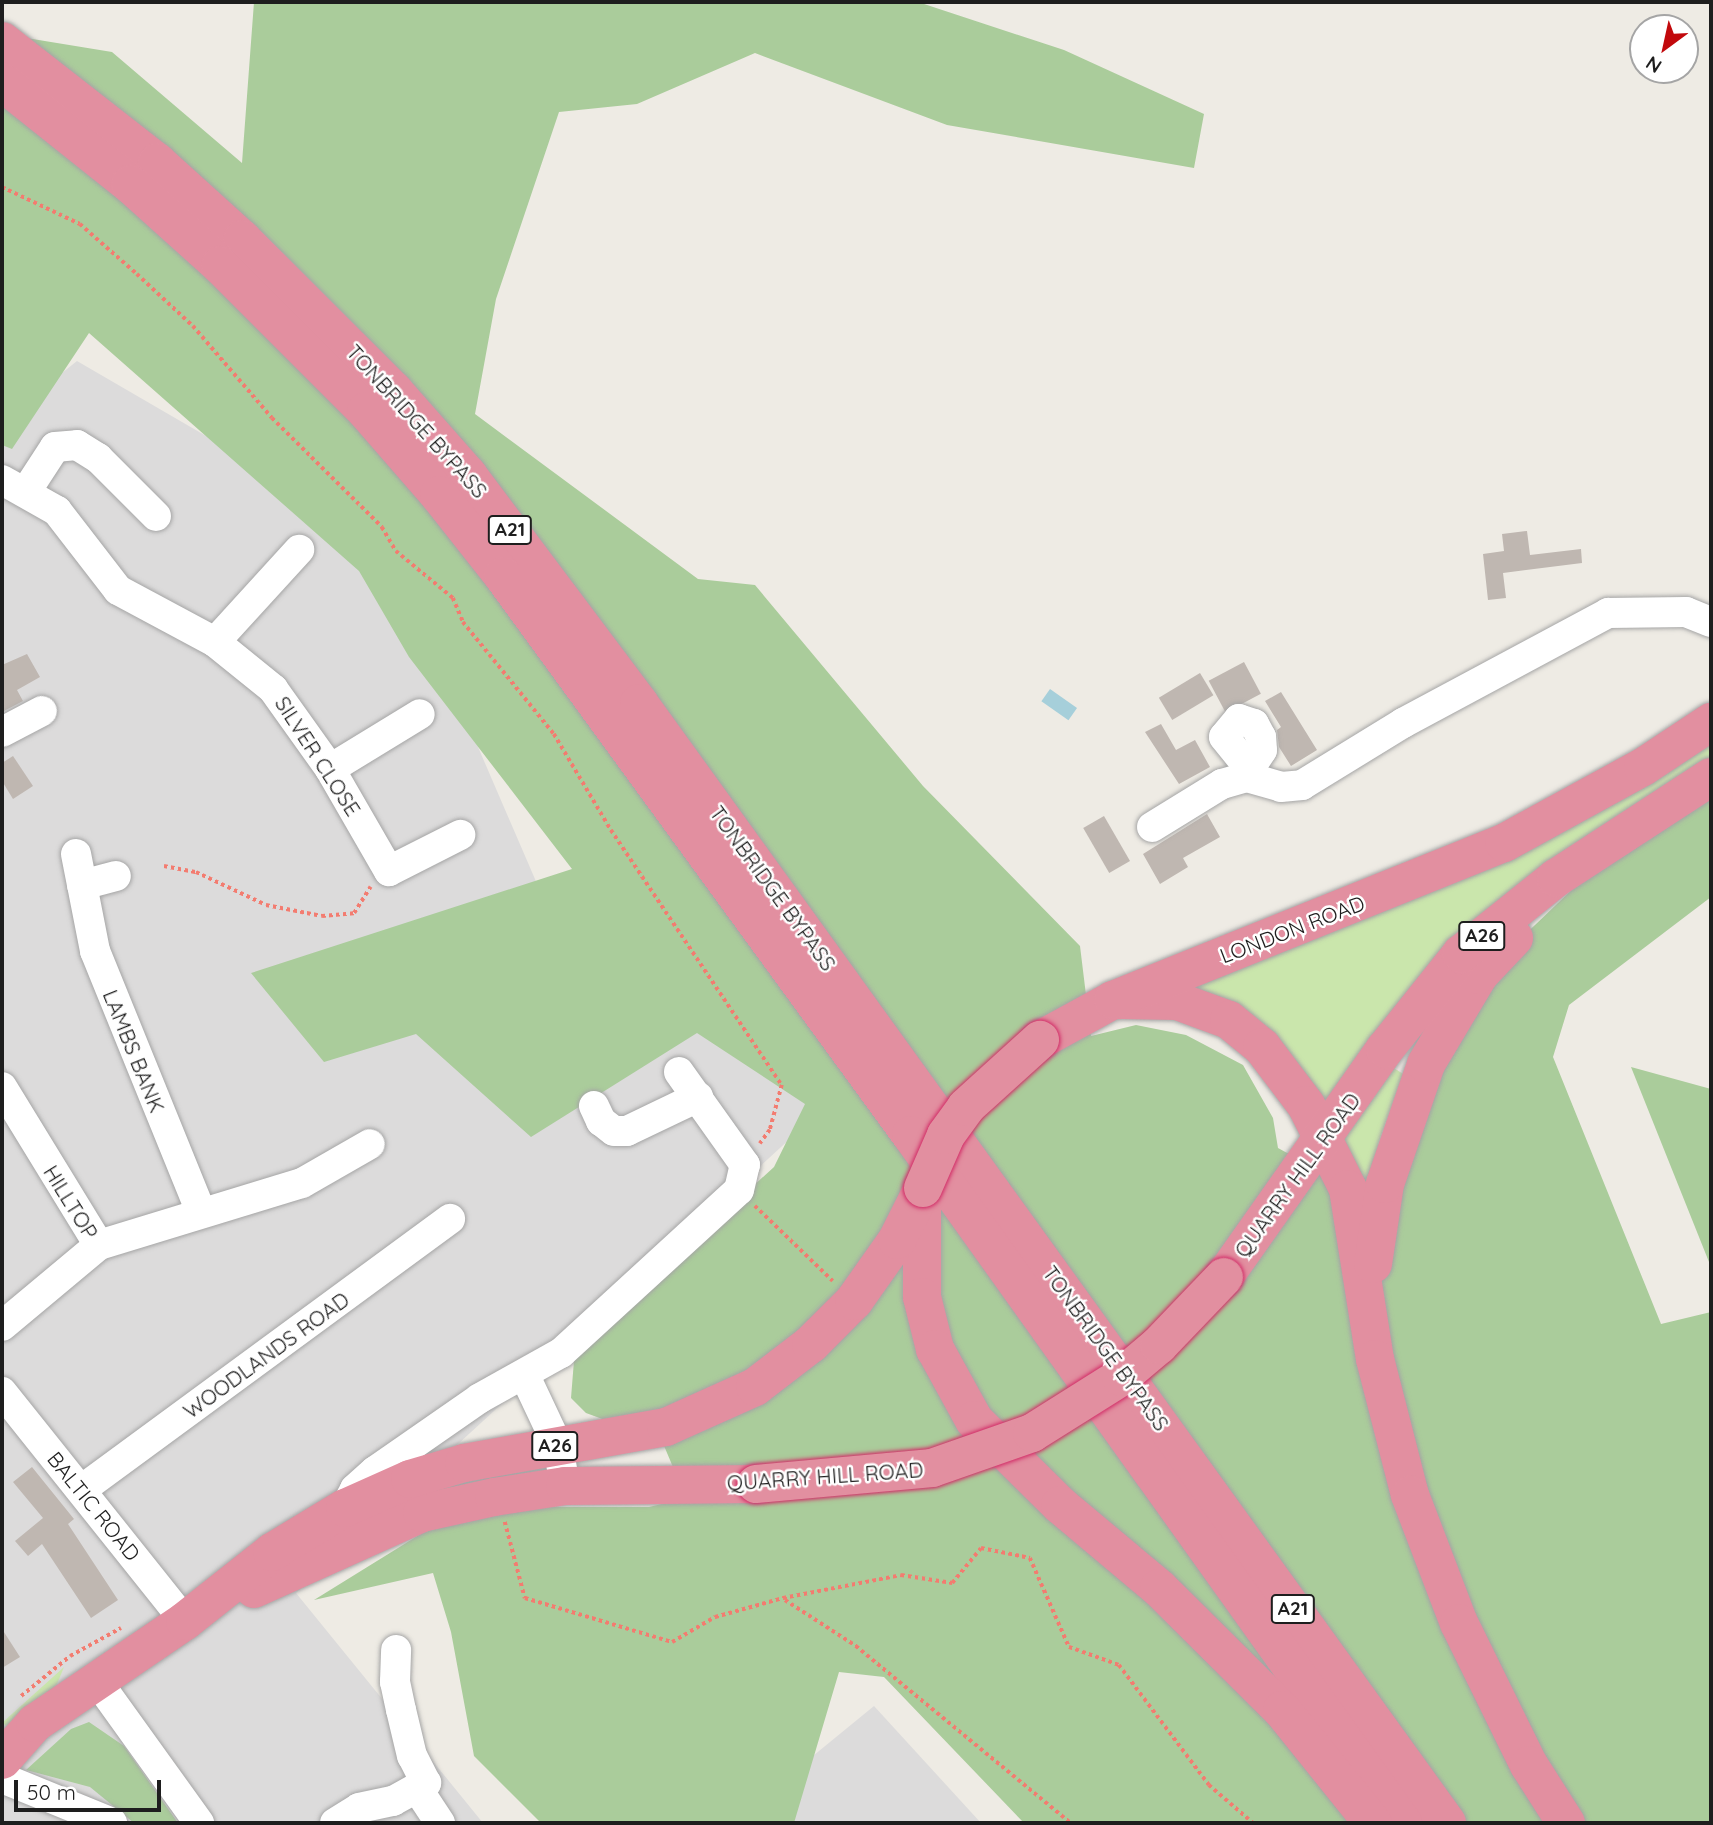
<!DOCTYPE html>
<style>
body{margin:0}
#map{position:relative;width:1713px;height:1825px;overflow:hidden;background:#eeebe4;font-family:Quicksand,sans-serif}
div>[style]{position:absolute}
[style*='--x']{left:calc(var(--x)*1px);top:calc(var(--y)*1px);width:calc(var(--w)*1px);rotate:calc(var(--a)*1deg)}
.residential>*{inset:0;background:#dcdbdb}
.grass>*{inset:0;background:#cae6ac}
.forest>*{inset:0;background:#aacc9b}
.water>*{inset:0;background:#a6cfda;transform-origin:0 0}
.building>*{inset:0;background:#bfb7b1;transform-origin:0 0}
.path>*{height:3.5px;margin-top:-1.75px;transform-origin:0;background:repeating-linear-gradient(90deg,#f37c70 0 3.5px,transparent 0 7px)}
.roads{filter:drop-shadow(0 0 2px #a5a5a5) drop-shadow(0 0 2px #a5a5a5)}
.minor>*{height:30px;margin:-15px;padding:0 15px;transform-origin:15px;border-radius:15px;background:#fff}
.highway>*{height:38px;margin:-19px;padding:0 19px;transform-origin:19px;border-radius:19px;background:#e28fa0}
.bridges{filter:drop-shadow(0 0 2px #d22c67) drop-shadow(0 0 2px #d22c67)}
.highway-bridge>*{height:38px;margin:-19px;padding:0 19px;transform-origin:19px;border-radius:19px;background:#e28fa0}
span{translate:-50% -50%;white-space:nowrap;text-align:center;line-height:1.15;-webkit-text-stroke:5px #fff;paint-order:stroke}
.shield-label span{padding:2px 5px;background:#fff;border:2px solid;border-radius:5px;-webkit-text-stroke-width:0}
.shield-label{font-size:19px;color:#1e1e1e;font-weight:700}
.street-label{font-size:21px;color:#1e1e1e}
.frame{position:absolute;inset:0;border:4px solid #1e1e1e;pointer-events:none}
.north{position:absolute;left:1629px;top:14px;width:70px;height:70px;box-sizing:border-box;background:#fff;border:2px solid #a5a5a5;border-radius:50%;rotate:213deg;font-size:19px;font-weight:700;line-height:28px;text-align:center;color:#1e1e1e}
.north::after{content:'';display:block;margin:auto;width:24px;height:32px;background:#c2090c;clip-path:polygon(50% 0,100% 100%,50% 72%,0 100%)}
.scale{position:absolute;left:14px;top:1780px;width:147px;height:32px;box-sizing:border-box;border:4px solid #1e1e1e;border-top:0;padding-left:9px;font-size:21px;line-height:24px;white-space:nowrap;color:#1e1e1e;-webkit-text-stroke:5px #fff;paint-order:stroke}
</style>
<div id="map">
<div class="residential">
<div style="clip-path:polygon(77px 361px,390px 543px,541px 893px,708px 991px,817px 1114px,296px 1593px,483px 1823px,2px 1823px,2px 421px)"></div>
<div style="clip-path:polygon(874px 1706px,981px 1823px,731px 1823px)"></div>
</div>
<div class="grass">
<div style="clip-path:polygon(1711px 742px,1711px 764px,1668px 791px,1322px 1122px,1174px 990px,1458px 881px)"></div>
<div style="clip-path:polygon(1394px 1068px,1403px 1074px,1379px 1141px,1365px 1206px,1333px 1143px)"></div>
<div style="clip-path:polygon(64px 1667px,57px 1684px,20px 1722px,7px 1726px,2px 1723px)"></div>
</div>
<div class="forest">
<div style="clip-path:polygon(254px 2px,918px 2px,1064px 50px,1204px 114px,1194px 168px,947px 125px,755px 53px,637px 104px,559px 112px,496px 299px,475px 414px,698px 579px,755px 585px,923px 786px,1080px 946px,1091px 1036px,1136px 1025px,1186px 1035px,1243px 1065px,1273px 1118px,1278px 1148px,1322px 1172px,1335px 1203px,1342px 1247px,1513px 946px,1581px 881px,1711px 796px,1711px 897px,1569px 1005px,1553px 1057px,1661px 1324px,1711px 1312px,1711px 1823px,1024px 1823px,884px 1677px,839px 1672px,794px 1823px,541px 1823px,474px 1756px,451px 1632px,433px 1573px,314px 1600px,427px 1530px,494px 1507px,649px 1507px,686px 1498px,662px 1441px,586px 1413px,571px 1398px,575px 1348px,774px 1167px,805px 1104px,697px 1033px,531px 1137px,416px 1034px,324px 1062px,251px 973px,572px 869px,409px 657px,359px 571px,89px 333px,12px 449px,2px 445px,2px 34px,112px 52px,242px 163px)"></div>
<div style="clip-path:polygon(1631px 1067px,1711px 1089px,1711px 1267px)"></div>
<div style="clip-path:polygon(89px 1722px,124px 1746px,178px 1823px,134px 1823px,90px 1787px,26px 1770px,71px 1729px)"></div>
</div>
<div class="water">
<div style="left:1050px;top:689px;width:33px;height:15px;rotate:35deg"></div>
</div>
<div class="building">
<div style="clip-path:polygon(1527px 531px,1530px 555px,1581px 549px,1582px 563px,1503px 573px,1506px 598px,1488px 600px,1483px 554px,1504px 551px,1502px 534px)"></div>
<div style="clip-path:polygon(27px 654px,40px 677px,17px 690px,23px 701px,2px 712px,2px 665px)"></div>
<div style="left:1244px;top:662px;width:36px;height:40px;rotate:62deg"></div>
<div style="left:1200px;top:673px;width:26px;height:48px;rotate:59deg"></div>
<div style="clip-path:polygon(1281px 692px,1317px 750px,1291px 766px,1279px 747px,1277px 730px,1281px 727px,1265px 701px)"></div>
<div style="clip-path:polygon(1161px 724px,1176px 750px,1195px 740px,1210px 767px,1179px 784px,1145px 732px)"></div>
<div style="clip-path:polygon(13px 756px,33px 786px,13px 799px,2px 781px,2px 763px)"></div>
<div style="clip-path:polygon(1207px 814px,1220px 837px,1183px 858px,1188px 867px,1160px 884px,1143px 854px)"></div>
<div style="left:1104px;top:816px;width:52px;height:24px;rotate:60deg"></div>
<div style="clip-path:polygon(32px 1467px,74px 1519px,68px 1524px,118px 1600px,91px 1618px,42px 1544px,28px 1556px,15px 1541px,43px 1518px,13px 1482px)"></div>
<div style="clip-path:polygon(2px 1629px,20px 1657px,2px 1668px)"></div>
</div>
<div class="path">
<div style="--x:2;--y:187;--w:86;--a:25.4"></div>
<div style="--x:80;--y:224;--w:76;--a:41.3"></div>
<div style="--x:137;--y:274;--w:76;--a:42.9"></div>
<div style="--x:193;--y:326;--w:121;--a:49.3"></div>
<div style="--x:272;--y:418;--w:155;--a:44.7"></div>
<div style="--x:382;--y:527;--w:28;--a:60"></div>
<div style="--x:396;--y:551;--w:74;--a:39.5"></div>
<div style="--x:453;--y:598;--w:26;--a:67"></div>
<div style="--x:463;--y:622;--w:144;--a:50.9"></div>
<div style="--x:554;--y:734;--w:112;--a:59.3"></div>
<div style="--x:611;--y:830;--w:307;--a:56.2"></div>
<div style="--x:782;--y:1085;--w:47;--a:104.9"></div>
<div style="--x:770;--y:1130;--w:17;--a:126"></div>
<div style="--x:164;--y:866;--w:33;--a:11"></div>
<div style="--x:196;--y:872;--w:77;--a:25.2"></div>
<div style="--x:266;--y:905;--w:57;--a:11.1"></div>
<div style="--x:322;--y:916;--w:32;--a:-5"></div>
<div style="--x:354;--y:913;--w:31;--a:-58"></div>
<div style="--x:755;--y:1206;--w:108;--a:43.9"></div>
<div style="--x:505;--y:1522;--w:79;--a:75.3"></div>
<div style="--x:525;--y:1598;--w:153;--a:16.7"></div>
<div style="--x:672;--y:1642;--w:50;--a:-30.2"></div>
<div style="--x:715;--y:1617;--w:71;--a:-15.6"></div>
<div style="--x:783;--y:1598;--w:120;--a:-11"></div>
<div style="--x:901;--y:1575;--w:52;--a:8.9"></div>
<div style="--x:952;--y:1583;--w:45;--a:-50.4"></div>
<div style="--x:981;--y:1548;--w:50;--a:11.5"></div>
<div style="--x:1030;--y:1558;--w:97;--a:66.3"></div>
<div style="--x:1069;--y:1647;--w:53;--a:19.8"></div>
<div style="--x:1119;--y:1665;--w:150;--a:53.1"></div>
<div style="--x:1209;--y:1785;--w:58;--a:40.8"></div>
<div style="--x:785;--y:1600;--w:85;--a:32.9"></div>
<div style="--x:856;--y:1646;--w:278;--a:39.5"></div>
<div style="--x:21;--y:1696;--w:63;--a:-39.2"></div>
<div style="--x:70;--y:1656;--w:58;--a:-28.8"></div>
</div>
<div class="roads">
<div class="minor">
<div style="--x:2;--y:480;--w:63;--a:29.4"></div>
<div style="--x:57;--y:511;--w:100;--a:52.3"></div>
<div style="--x:118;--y:590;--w:110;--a:28.2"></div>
<div style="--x:215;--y:642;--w:75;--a:39"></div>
<div style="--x:273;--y:689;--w:98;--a:54.5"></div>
<div style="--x:330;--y:769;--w:118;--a:60"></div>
<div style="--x:389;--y:871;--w:80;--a:-26.9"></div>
<div style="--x:27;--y:490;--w:51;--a:-56.9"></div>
<div style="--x:55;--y:447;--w:22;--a:-5"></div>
<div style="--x:77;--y:445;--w:25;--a:32"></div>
<div style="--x:98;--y:458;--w:82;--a:45"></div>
<div style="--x:215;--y:642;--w:125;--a:-47.6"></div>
<div style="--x:2;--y:732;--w:45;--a:-27.7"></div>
<div style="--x:1245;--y:763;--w:9;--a:-6"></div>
<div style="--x:1254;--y:762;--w:14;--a:-56"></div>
<div style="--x:1262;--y:750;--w:13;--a:-94"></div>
<div style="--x:1261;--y:737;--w:15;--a:-118"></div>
<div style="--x:1254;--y:724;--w:16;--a:-162"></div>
<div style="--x:1239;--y:719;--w:23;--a:130"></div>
<div style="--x:1224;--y:737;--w:33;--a:51"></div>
<div style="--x:1245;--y:763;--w:14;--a:82"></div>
<div style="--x:330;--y:769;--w:105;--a:-31.4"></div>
<div style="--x:1152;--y:827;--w:82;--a:-31.6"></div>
<div style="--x:1222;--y:784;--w:26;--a:-16"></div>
<div style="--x:1247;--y:777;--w:35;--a:16"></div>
<div style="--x:1281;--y:787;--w:21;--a:-5"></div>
<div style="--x:1302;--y:785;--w:119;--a:-31.5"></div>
<div style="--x:1403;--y:723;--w:233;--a:-28.2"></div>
<div style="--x:1608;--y:613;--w:78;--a:-0.7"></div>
<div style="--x:1686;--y:612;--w:27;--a:22"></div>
<div style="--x:76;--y:854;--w:99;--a:78.9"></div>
<div style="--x:95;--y:951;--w:282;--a:67.9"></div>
<div style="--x:82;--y:885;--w:35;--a:-15"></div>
<div style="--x:2;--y:1087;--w:185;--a:58.5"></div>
<div style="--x:99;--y:1245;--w:126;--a:140.1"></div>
<div style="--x:594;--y:1106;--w:17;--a:65"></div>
<div style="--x:601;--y:1121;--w:16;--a:38"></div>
<div style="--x:614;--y:1131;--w:13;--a:0"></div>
<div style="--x:627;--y:1131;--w:79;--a:-25.6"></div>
<div style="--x:99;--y:1245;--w:212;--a:-17"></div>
<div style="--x:302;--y:1183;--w:78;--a:-29.8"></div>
<div style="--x:525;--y:1376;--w:77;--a:64.8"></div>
<div style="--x:558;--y:1446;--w:41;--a:80.1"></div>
<div style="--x:2;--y:1392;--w:293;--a:51.4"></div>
<div style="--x:81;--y:1490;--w:458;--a:-36.3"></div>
<div style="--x:345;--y:1508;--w:21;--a:-62"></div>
<div style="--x:355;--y:1489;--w:27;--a:-42"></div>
<div style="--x:375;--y:1471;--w:128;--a:-34.8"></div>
<div style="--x:480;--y:1398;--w:93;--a:-29.1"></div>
<div style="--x:561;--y:1353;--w:241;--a:-42.5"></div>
<div style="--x:739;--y:1190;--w:26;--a:-77"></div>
<div style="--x:745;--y:1165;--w:114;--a:-125.4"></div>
<div style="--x:97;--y:1681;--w:175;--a:54.3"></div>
<div style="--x:2;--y:1778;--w:119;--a:22.2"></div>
<div style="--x:417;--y:1788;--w:42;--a:56.7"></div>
<div style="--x:335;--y:1823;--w:28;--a:-32"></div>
<div style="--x:359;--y:1808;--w:35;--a:-12"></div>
<div style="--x:393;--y:1801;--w:38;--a:-29"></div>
<div style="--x:426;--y:1783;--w:30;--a:-117"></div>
<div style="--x:412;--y:1756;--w:47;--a:-103.4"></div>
<div style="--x:401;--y:1710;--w:29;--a:-102"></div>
<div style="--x:395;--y:1682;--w:32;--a:-88"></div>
</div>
<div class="highway">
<div style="--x:2;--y:41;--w:197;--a:38"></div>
<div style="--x:157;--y:162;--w:115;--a:42.2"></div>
<div style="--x:242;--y:239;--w:215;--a:45"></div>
<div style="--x:394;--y:391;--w:112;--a:48.6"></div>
<div style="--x:468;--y:475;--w:285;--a:53.1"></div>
<div style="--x:639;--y:703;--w:1381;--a:54.19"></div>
<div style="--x:2;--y:82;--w:164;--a:38.6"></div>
<div style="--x:130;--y:184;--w:121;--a:42"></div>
<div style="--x:220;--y:265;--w:206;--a:45"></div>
<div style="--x:366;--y:411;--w:111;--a:49"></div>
<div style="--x:439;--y:495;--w:103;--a:51.7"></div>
<div style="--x:503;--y:576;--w:692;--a:53.88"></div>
<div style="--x:911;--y:1135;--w:846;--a:54.43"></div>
<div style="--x:1113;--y:1000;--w:64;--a:0.9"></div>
<div style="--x:1177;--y:1001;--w:55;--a:20.1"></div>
<div style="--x:1229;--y:1020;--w:43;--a:39.3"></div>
<div style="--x:1262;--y:1047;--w:73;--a:52.8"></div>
<div style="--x:1306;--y:1105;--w:94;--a:63.4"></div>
<div style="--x:1348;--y:1189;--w:172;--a:81"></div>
<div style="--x:1375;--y:1359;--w:140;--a:75.6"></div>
<div style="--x:1410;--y:1495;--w:137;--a:69.1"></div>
<div style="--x:1459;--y:1623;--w:158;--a:63.8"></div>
<div style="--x:1529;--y:1765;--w:69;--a:57.5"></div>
<div style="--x:1040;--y:1040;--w:83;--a:-28.7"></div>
<div style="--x:1113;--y:1000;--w:421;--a:-21.9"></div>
<div style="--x:1504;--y:843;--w:158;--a:-28.7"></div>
<div style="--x:1643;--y:767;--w:82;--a:-33.5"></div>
<div style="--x:922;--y:1204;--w:93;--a:90"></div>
<div style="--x:922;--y:1297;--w:54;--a:76"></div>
<div style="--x:935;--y:1349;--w:81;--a:61.2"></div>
<div style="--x:974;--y:1420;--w:121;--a:44.7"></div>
<div style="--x:1060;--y:1505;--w:129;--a:40"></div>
<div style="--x:1159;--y:1588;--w:173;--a:44.8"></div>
<div style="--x:1282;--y:1710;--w:145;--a:51.2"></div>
<div style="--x:1373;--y:1264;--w:81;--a:-81.5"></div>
<div style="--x:1385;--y:1184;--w:127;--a:-71.1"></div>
<div style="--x:1426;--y:1064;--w:104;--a:-59.2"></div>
<div style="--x:1479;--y:975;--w:51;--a:-46.6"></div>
<div style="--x:1224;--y:1277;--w:279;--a:-54.8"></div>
<div style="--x:1385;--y:1049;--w:122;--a:-51.3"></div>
<div style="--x:1461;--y:954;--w:122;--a:-38.7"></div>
<div style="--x:1556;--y:878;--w:185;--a:-33.1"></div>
<div style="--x:254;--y:1589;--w:184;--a:-24.3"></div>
<div style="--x:422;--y:1513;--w:74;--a:-12.5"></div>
<div style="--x:494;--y:1497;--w:72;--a:-8.8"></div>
<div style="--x:565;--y:1486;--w:191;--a:-0.6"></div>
<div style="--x:2;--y:1760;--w:50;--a:-48.3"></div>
<div style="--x:35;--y:1723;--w:181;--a:-34.2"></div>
<div style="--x:185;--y:1621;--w:111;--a:-38.4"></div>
<div style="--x:272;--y:1552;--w:85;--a:-31.1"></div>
<div style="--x:345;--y:1508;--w:71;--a:-24"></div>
<div style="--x:410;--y:1479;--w:56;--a:-16.5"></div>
<div style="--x:464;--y:1463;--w:205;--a:-10.1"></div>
<div style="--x:666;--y:1427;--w:98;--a:-24.2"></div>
<div style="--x:755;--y:1387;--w:71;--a:-37.5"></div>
<div style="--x:811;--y:1344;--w:61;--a:-45"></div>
<div style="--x:854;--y:1301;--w:75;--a:-54.8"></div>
<div style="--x:897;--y:1240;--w:58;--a:-63.4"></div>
</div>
</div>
<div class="bridges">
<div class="highway-bridge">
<div style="--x:923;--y:1188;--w:58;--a:-66.5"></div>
<div style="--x:946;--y:1135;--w:34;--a:-54"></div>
<div style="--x:966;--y:1107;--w:100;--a:-42.2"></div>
<div style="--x:756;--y:1484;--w:177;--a:-5.2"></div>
<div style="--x:932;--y:1468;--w:106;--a:-19.3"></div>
<div style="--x:1032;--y:1433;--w:105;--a:-32.2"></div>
<div style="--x:1121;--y:1377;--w:50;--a:-40.1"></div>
<div style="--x:1159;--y:1345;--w:94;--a:-46.3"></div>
</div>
</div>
<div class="shield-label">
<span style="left:510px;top:530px">A21</span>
<span style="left:1482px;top:936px">A26</span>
<span style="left:555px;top:1446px">A26</span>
<span style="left:1293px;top:1609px">A21</span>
</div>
<div class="street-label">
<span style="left:417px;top:421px;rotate:48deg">TONBRIDGE BYPASS</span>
<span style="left:318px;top:756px;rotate:57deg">SILVER CLOSE</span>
<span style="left:773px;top:888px;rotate:54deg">TONBRIDGE BYPASS</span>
<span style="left:1292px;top:929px;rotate:-21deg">LONDON ROAD</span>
<span style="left:134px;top:1051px;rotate:68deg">LAMBS BANK</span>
<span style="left:1297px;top:1175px;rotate:-54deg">QUARRY HILL ROAD</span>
<span style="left:71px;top:1202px;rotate:58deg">HILLTOP</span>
<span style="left:1106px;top:1348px;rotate:54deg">TONBRIDGE BYPASS</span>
<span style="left:266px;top:1355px;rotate:-36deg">WOODLANDS ROAD</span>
<span style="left:825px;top:1476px;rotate:-4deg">QUARRY HILL ROAD</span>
<span style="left:94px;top:1506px;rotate:51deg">BALTIC ROAD</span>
</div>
<div class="frame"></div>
<div class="north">N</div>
<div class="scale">50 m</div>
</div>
